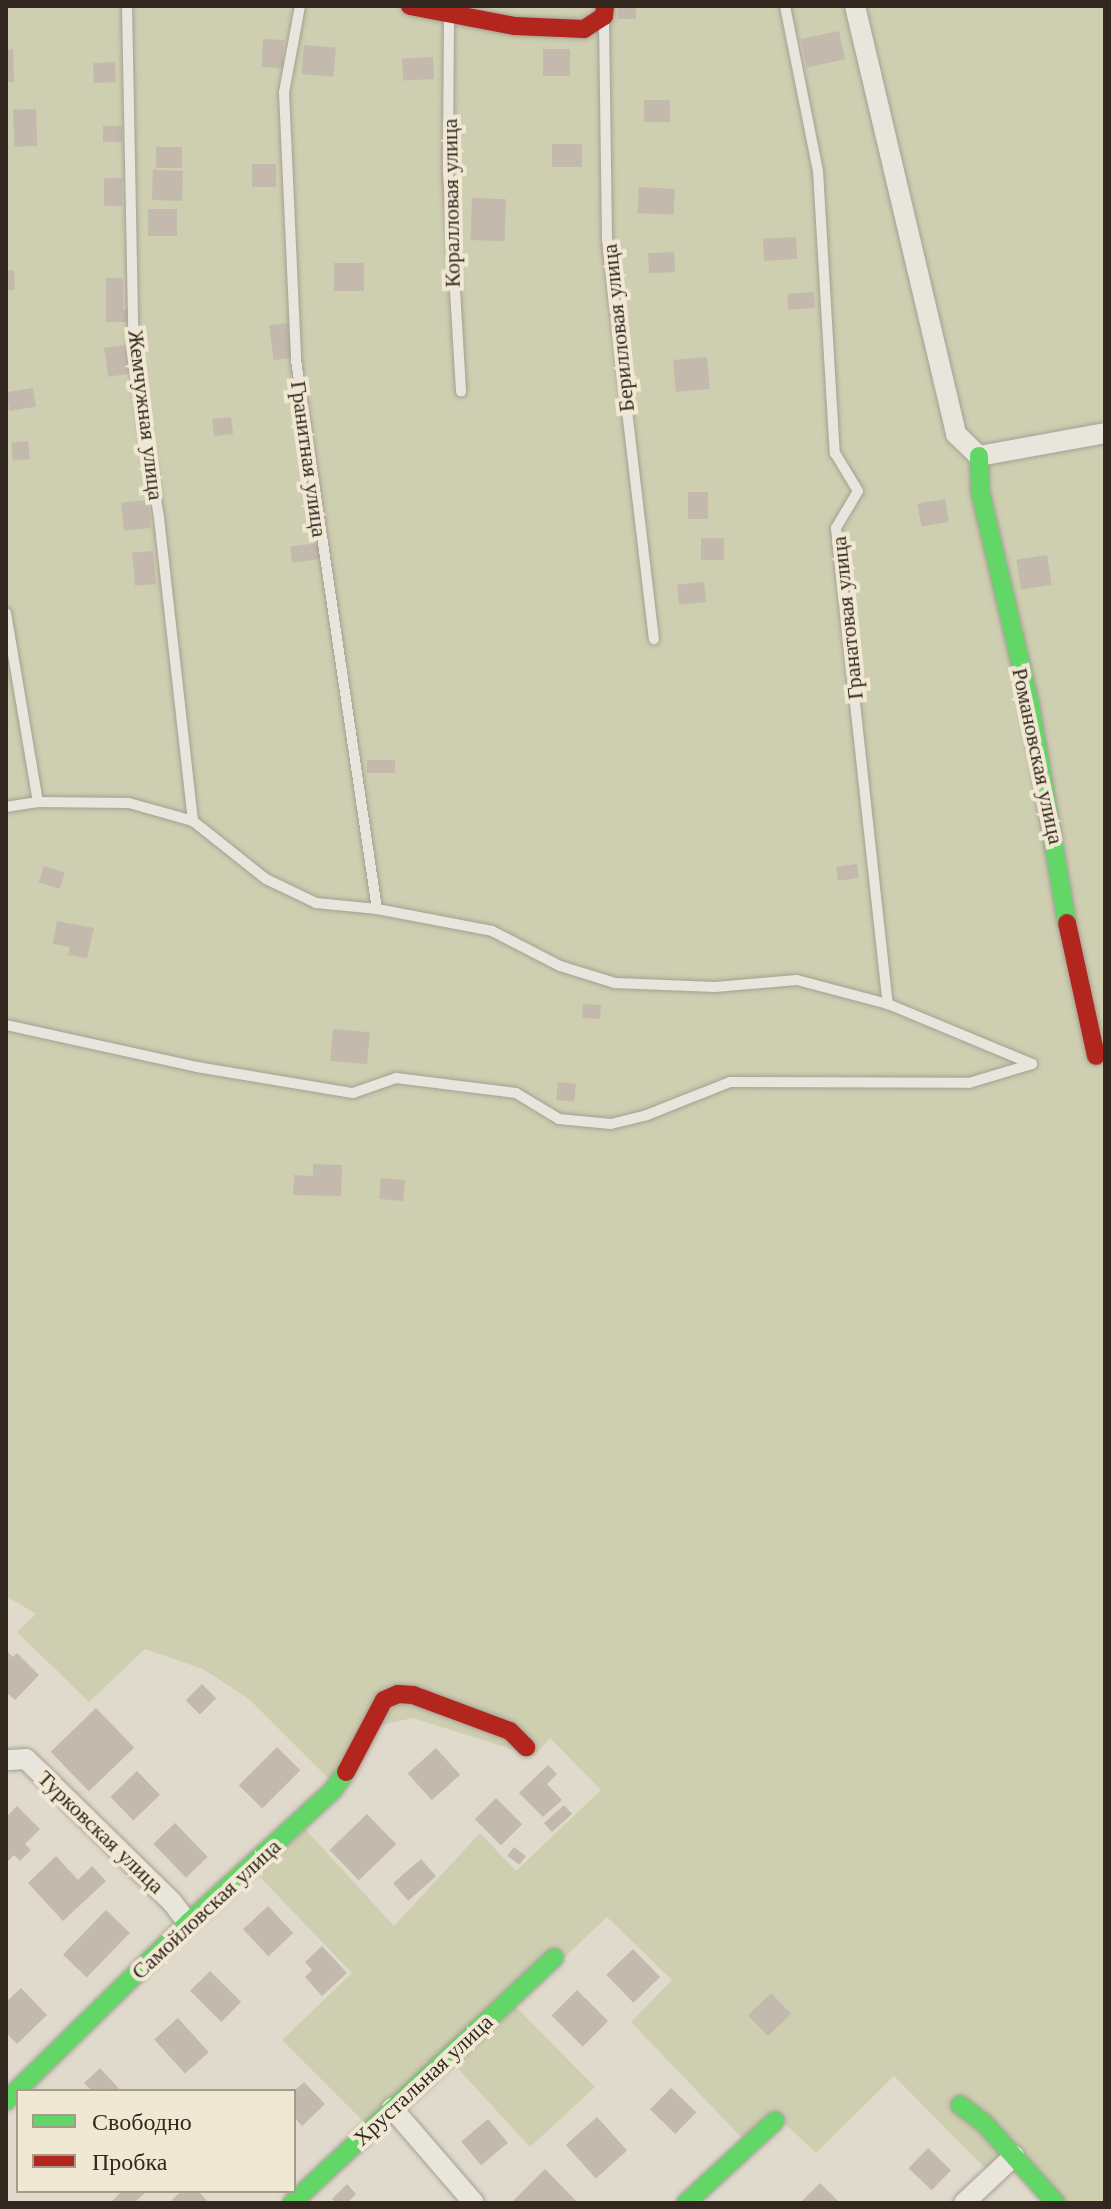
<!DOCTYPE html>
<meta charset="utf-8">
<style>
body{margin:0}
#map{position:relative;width:1111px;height:2209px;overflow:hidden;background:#e0dacc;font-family:"Libre Baskerville",serif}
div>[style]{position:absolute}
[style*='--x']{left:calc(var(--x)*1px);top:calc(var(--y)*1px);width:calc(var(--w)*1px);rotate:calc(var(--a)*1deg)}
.green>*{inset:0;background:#ceceb0}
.building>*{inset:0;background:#c3b9ad;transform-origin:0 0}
.roads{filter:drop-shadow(0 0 2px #a59f95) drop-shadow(0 0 2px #a59f95)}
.lane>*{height:10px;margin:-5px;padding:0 5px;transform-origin:5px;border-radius:5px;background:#e8e5dd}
.street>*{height:20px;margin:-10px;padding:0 10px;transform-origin:10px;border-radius:10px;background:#e8e5dd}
.fast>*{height:18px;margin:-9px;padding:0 9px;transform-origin:9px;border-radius:9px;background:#63d668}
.jam>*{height:18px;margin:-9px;padding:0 9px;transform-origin:9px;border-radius:9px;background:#b3261e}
span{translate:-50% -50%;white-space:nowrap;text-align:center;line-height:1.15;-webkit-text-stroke:8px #f0e8d3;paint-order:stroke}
.street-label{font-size:22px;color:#32281f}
.frame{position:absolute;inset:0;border:8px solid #32281f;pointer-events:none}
.legend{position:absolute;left:16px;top:2089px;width:280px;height:104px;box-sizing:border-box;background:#f0e8d3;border:2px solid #a49b8b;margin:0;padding:10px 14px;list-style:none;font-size:24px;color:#32281f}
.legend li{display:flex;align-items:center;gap:16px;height:40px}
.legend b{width:40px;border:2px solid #a49b8b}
</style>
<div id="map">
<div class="green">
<div style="clip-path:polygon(6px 6px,1105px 6px,1105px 2203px,1063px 2203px,1016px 2147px,985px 2168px,894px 2076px,816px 2153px,783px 2122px,742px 2138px,631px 2022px,672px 1980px,607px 1917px,514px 2005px,595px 2087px,530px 2147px,452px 2062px,365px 2123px,282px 2040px,352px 1973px,256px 1873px,305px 1829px,394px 1926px,480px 1833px,516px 1871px,601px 1790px,550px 1738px,534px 1756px,413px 1718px,375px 1726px,330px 1780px,249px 1699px,203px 1669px,145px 1649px,89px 1702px,17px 1632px,36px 1614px,6px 1596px)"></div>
</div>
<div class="building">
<div style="left:618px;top:6px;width:18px;height:13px"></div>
<div style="left:839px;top:31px;width:29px;height:39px;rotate:78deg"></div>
<div style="left:263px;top:39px;width:21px;height:28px;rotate:3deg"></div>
<div style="left:304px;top:45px;width:32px;height:29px;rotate:5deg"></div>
<div style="clip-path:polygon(13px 49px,14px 82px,6px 82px,6px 50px)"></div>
<div style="left:570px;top:49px;width:27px;height:27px;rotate:90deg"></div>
<div style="left:433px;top:57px;width:22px;height:31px;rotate:87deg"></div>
<div style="left:115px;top:62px;width:20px;height:22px;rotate:87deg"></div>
<div style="left:644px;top:100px;width:26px;height:22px"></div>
<div style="left:36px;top:109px;width:37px;height:23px;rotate:88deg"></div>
<div style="left:103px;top:126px;width:19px;height:16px"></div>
<div style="left:552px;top:144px;width:30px;height:23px"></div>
<div style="left:156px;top:147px;width:26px;height:21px"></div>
<div style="left:252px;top:164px;width:24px;height:23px"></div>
<div style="left:153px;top:170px;width:30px;height:30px;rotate:2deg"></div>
<div style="left:104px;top:178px;width:18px;height:28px"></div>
<div style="left:639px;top:187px;width:36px;height:26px;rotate:3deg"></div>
<div style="left:472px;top:198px;width:34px;height:42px;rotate:2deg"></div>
<div style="left:148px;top:209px;width:29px;height:27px"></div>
<div style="left:796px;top:237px;width:22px;height:33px;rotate:87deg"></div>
<div style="left:674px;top:252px;width:20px;height:26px;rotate:87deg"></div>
<div style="left:334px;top:263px;width:30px;height:28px"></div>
<div style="clip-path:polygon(14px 270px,15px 290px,6px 290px,6px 271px)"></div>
<div style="clip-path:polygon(106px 278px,123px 278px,123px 310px,129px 310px,129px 322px,106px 322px)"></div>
<div style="left:814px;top:292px;width:16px;height:27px;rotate:86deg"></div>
<div style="left:288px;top:323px;width:35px;height:19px;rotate:83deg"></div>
<div style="left:126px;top:345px;width:29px;height:22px;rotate:82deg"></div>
<div style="left:707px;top:357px;width:32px;height:34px;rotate:85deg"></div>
<div style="left:33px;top:388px;width:19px;height:27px;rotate:81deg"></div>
<div style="left:231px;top:417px;width:17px;height:19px;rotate:83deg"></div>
<div style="left:28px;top:441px;width:18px;height:17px;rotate:84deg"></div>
<div style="left:688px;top:492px;width:20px;height:27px"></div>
<div style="left:945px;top:499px;width:23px;height:28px;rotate:80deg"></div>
<div style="left:148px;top:500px;width:28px;height:27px;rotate:84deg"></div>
<div style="left:724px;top:538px;width:22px;height:23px;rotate:90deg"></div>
<div style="left:319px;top:543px;width:16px;height:29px;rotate:83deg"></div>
<div style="left:153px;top:551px;width:33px;height:21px;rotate:85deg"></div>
<div style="left:1047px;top:555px;width:30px;height:31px;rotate:81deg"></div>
<div style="left:704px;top:582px;width:20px;height:27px;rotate:84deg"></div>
<div style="left:395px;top:760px;width:13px;height:28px;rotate:90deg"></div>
<div style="left:857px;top:864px;width:14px;height:21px;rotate:82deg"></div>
<div style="left:44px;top:866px;width:22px;height:17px;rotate:18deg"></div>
<div style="clip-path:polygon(57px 921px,94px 928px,87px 958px,68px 955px,70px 947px,53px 944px)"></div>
<div style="left:583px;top:1004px;width:18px;height:14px;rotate:3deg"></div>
<div style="left:333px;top:1029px;width:37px;height:32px;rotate:5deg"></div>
<div style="left:558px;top:1082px;width:18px;height:18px;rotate:6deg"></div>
<div style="clip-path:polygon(313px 1164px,342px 1165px,341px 1196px,293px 1195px,294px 1175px,313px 1176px)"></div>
<div style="left:381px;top:1178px;width:24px;height:21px;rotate:5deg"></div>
<div style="clip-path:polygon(6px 1650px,13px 1657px,17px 1653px,39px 1675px,15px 1700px,6px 1692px)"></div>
<div style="left:202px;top:1684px;width:20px;height:23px;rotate:45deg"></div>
<div style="left:96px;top:1708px;width:55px;height:63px;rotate:46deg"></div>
<div style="left:277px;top:1747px;width:33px;height:54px;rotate:45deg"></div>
<div style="left:436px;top:1748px;width:36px;height:38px;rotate:48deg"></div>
<div style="clip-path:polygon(548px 1765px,557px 1774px,547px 1784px,562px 1800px,543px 1817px,519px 1793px)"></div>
<div style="left:137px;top:1771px;width:33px;height:37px;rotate:46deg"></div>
<div style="left:496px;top:1798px;width:37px;height:30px;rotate:45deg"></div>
<div style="left:564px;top:1805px;width:12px;height:27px;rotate:48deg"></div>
<div style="clip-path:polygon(17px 1806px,40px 1829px,25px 1844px,31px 1850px,20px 1861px,14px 1855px,6px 1863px,6px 1817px)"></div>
<div style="left:367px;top:1814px;width:42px;height:52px;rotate:46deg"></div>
<div style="left:175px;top:1823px;width:47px;height:30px;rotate:46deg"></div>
<div style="left:514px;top:1847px;width:15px;height:11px;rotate:37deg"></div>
<div style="clip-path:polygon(56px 1856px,78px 1880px,92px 1866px,106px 1881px,63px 1921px,28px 1883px)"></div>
<div style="left:421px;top:1859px;width:23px;height:37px;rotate:49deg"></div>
<div style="left:268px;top:1906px;width:37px;height:34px;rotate:47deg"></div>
<div style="left:106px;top:1910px;width:33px;height:62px;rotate:44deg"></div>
<div style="clip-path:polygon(322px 1946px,347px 1973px,322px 1996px,305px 1977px,312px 1970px,305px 1962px)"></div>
<div style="left:633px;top:1949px;width:39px;height:37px;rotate:46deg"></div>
<div style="left:210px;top:1971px;width:44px;height:28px;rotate:45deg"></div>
<div style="clip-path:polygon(21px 1988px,47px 2015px,17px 2044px,6px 2033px,6px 2002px)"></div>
<div style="left:577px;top:1990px;width:44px;height:36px;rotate:45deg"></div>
<div style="left:771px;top:1993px;width:29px;height:32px;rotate:46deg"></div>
<div style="left:178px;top:2018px;width:46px;height:32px;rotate:48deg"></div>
<div style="clip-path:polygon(100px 2068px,121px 2091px,92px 2091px,84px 2083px)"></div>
<div style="clip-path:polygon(304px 2082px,325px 2104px,302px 2126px,294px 2117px,294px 2091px)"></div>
<div style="left:671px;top:2088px;width:35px;height:30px;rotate:44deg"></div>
<div style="left:597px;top:2117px;width:45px;height:42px;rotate:48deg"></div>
<div style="left:488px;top:2119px;width:31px;height:35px;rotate:50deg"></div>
<div style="left:928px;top:2148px;width:32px;height:28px;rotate:44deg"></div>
<div style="clip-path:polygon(545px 2169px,578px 2203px,513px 2201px)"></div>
<div style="clip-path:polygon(820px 2183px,840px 2203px,800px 2203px)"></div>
<div style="clip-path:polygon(347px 2184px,356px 2194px,347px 2203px,336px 2203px,332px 2199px)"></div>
<div style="clip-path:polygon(122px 2191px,147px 2191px,134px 2203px,110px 2203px)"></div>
<div style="clip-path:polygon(181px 2191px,198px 2191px,209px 2203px,174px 2203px,172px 2200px)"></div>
</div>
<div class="roads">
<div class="lane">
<div style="--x:127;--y:6;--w:354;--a:88.9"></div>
<div style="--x:134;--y:360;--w:160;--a:81"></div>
<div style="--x:159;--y:518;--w:305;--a:83.6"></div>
<div style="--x:300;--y:6;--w:87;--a:100.5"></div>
<div style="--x:284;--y:92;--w:268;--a:87.4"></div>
<div style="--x:296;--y:360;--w:555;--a:81.61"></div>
<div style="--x:785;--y:6;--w:168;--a:78.7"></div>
<div style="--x:818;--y:171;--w:283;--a:86.6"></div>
<div style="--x:835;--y:453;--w:44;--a:58.8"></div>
<div style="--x:858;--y:491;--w:43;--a:120.7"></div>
<div style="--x:836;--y:528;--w:479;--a:83.8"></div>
<div style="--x:449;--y:15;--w:157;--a:90.4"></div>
<div style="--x:448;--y:172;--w:220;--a:86.6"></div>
<div style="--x:604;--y:22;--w:218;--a:89.2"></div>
<div style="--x:607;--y:240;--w:402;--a:83.3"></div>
<div style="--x:6;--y:613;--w:192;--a:80.4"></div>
<div style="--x:6;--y:807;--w:32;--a:-9"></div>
<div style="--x:38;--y:802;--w:91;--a:0.6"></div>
<div style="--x:129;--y:803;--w:66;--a:15.7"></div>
<div style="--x:193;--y:821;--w:93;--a:38.5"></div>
<div style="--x:266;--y:879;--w:55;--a:25.6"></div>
<div style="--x:316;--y:903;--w:61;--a:5.6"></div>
<div style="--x:377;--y:909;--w:117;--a:10.8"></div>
<div style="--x:492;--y:931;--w:76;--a:27.2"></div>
<div style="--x:560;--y:966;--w:58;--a:17.2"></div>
<div style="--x:615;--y:983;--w:100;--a:2.3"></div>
<div style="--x:715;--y:987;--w:82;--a:-4.9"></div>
<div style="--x:797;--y:980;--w:94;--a:14.8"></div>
<div style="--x:888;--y:1004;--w:156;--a:22.6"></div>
<div style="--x:6;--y:1025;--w:196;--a:12.4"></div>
<div style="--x:197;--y:1067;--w:158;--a:9.5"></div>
<div style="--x:353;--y:1093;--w:46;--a:-19.2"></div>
<div style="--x:396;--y:1078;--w:121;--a:7.1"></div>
<div style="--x:516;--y:1093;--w:50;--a:31.2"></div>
<div style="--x:559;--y:1119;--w:52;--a:5.5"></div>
<div style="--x:611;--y:1124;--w:37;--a:-14"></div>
<div style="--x:647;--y:1115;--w:89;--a:-21.7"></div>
<div style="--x:730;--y:1082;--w:239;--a:0.2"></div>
<div style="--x:969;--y:1083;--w:66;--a:-16.8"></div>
</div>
<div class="street">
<div style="--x:855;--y:6;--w:440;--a:76.7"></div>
<div style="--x:956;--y:434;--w:32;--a:44"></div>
<div style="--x:979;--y:456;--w:128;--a:-10.3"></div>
<div style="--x:9;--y:1760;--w:17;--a:-3"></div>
<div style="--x:26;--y:1759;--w:204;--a:44.4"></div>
<div style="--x:172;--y:1902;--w:26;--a:53"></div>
<div style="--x:392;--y:2108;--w:125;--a:49.2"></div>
<div style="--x:964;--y:2203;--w:69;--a:-43.2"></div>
</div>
<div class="fast">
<div style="--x:979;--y:456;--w:35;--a:88"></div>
<div style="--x:980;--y:491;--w:220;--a:76.8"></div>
<div style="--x:1030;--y:705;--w:221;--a:80.4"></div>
<div style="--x:6;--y:2101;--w:255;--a:-44.4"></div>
<div style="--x:188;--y:1923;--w:197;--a:-42.5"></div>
<div style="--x:333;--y:1790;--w:22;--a:-54"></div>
<div style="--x:960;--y:2105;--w:31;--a:37"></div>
<div style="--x:985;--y:2124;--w:106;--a:48.1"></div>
<div style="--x:292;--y:2203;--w:359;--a:-43.1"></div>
<div style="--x:686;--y:2203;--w:121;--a:-42.7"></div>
</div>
<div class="jam">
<div style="--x:410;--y:6;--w:107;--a:10.8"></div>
<div style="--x:515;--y:26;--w:69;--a:2.5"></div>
<div style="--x:584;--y:29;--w:24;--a:-33"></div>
<div style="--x:604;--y:16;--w:10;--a:-84"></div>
<div style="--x:1067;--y:923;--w:136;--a:77.7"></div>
<div style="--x:346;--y:1772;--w:81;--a:-62.2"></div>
<div style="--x:384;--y:1700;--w:15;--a:-23"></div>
<div style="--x:398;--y:1694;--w:15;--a:4"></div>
<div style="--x:413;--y:1695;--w:103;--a:20.4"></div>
<div style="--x:510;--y:1731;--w:23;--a:45"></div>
</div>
</div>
<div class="street-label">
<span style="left:451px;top:203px;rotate:-91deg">Коралловая улица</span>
<span style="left:618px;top:328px;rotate:-96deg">Берилловая улица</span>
<span style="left:146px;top:415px;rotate:83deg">Жемчужная улица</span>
<span style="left:309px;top:459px;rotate:82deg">Гранитная улица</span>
<span style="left:847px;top:618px;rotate:-96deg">Гранатовая улица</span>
<span style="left:1038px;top:756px;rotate:78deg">Романовская улица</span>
<span style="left:101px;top:1832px;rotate:44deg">Турковская улица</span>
<span style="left:206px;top:1909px;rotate:-43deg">Самойловская улица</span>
<span style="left:423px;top:2080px;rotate:-43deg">Хрустальная улица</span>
</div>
<div class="frame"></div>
<ul class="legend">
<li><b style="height:10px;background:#63d668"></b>Свободно</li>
<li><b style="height:10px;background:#b3261e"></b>Пробка</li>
</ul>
</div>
